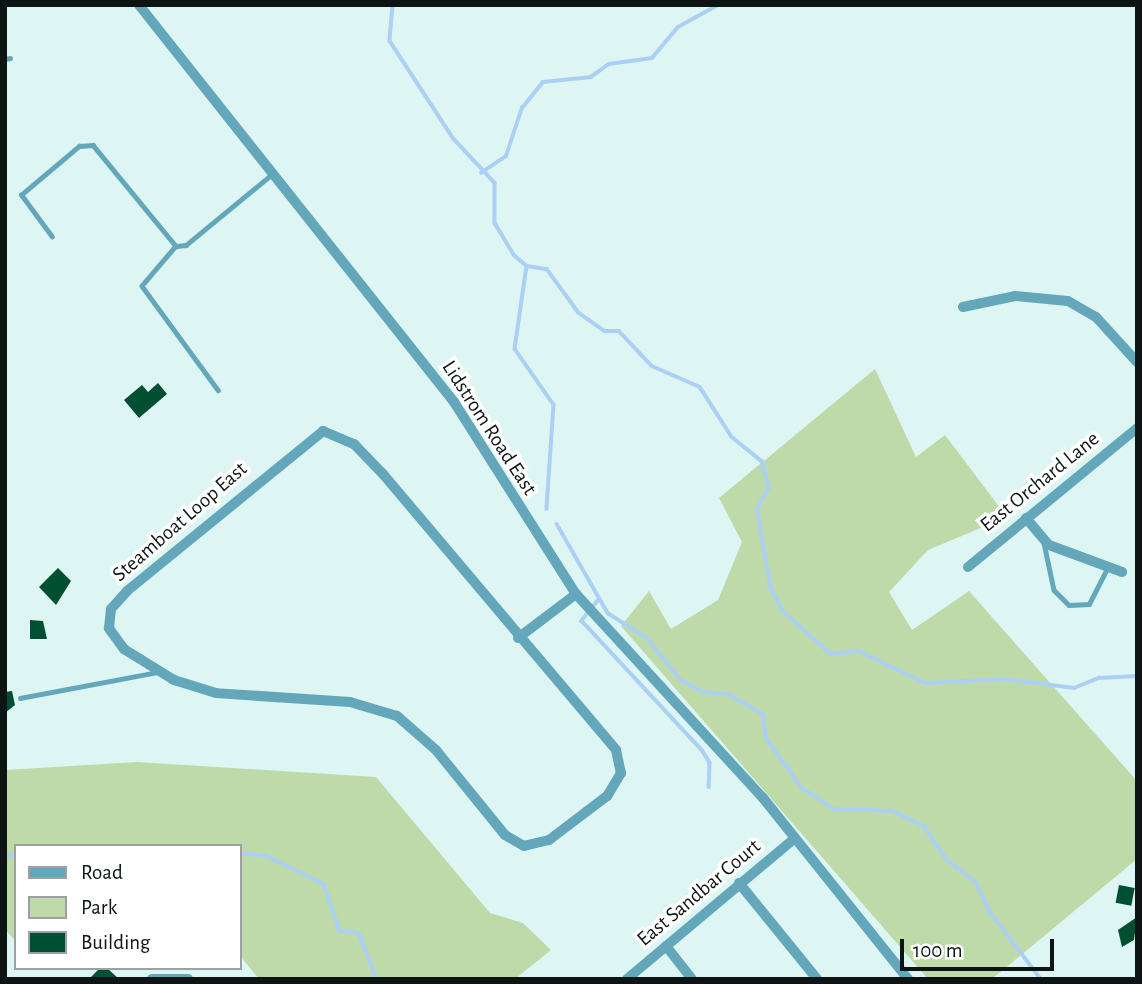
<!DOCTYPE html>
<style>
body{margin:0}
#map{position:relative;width:1142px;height:984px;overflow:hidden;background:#ddf6f4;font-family:"Alegreya Sans",sans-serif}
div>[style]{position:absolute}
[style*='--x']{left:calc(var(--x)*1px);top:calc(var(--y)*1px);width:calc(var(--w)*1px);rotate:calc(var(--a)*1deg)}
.green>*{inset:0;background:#bedaa9}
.stream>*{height:3.5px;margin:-1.75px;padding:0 1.75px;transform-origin:1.75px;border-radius:1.75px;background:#acd0f4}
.building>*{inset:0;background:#004f32;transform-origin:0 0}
.service>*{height:4.5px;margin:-2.25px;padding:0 2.25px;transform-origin:2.25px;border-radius:2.25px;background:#64a7bb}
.minor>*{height:10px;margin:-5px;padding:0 5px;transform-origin:5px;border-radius:5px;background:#64a7bb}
span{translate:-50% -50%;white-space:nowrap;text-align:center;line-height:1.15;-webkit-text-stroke:7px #fff;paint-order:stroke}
.street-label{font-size:21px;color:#0c1514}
.frame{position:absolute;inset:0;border:7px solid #0c1514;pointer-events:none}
.legend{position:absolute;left:14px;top:844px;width:228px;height:126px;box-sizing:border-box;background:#fff;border:2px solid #9ea1a1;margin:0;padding:9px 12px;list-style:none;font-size:21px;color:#0c1514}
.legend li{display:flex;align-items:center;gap:14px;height:35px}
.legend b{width:35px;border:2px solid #9ea1a1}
.scale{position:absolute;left:900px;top:939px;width:154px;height:32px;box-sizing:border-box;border:4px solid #0c1514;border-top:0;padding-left:9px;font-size:21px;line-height:24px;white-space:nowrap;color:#0c1514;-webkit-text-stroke:5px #fff;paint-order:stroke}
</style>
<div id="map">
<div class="green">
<div style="clip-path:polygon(875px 369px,916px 457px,945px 435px,1007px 517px,928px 550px,889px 592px,912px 630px,969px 591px,1137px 781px,1137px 859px,992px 979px,928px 979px,621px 626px,649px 591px,671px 629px,718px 600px,742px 542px,719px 498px)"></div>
<div style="clip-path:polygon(137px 762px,376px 777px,490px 913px,523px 923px,551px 950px,515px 979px,259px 979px,240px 956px,240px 846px,16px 846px,16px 942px,5px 929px,5px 770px)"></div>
</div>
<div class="stream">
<div style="--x:393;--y:5;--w:36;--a:95"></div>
<div style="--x:390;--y:41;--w:117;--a:56.9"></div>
<div style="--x:454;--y:139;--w:60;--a:47"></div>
<div style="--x:495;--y:183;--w:40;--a:90"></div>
<div style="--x:495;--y:223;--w:37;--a:59"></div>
<div style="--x:514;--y:255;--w:17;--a:40"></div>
<div style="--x:527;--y:266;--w:20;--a:9"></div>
<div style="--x:547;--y:269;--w:54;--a:54"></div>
<div style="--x:579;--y:313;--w:32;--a:35"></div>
<div style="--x:605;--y:331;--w:14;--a:0"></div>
<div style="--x:619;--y:331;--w:48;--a:46.7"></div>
<div style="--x:652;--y:366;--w:52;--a:23.6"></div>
<div style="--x:700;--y:387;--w:59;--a:57.4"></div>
<div style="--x:732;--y:437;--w:38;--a:39"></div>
<div style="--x:762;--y:461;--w:28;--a:75"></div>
<div style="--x:769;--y:488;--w:23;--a:119"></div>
<div style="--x:758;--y:508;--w:23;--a:83"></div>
<div style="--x:761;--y:531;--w:58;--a:80"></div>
<div style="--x:771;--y:588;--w:26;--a:62"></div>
<div style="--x:783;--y:611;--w:64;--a:41.9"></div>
<div style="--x:831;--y:654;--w:28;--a:-6"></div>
<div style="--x:859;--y:651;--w:73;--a:25.9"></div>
<div style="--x:925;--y:683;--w:79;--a:-2.9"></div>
<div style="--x:1004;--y:679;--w:71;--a:7.3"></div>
<div style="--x:1074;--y:688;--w:27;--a:-22"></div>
<div style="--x:1099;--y:678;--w:38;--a:-3"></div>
<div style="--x:481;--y:173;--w:30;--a:-34"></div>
<div style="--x:506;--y:156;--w:51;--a:-71.6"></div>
<div style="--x:522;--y:108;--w:33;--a:-51"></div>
<div style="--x:543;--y:82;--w:48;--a:-5.9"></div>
<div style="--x:591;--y:77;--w:22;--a:-36"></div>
<div style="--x:609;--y:64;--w:43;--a:-7.9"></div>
<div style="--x:652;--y:58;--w:40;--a:-50"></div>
<div style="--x:678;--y:27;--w:46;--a:-28.8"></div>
<div style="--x:527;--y:266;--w:84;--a:98.2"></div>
<div style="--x:515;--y:349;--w:68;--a:55.1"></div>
<div style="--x:554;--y:405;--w:104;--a:93.9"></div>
<div style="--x:557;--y:524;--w:103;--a:60.2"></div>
<div style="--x:608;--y:613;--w:46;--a:32.7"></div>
<div style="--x:647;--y:638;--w:54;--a:51"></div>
<div style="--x:681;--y:680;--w:26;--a:28"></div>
<div style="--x:704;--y:692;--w:24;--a:5"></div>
<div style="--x:728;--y:694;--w:40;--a:29.7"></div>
<div style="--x:763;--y:714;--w:25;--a:81"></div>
<div style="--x:767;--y:739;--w:59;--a:54.7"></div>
<div style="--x:801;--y:787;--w:40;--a:34"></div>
<div style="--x:834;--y:809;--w:59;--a:1.9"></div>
<div style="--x:893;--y:811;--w:34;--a:26"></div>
<div style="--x:924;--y:826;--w:41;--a:55.9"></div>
<div style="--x:947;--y:860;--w:36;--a:37"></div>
<div style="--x:976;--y:882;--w:33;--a:65"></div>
<div style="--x:990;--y:912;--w:84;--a:52.7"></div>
<div style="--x:598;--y:601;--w:26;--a:129"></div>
<div style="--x:582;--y:621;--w:176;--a:47.1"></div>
<div style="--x:702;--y:750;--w:15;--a:58"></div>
<div style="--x:710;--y:763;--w:24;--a:92"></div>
<div style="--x:52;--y:846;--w:126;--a:0"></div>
<div style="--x:240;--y:853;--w:27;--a:6"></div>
<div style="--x:267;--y:856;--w:64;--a:26.2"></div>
<div style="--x:324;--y:884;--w:50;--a:71.2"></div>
<div style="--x:340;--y:931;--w:19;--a:6"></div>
<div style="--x:359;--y:933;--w:49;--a:68.6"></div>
<div style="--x:5;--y:857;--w:11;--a:-15"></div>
</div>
<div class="building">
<div style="clip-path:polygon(158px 383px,167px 394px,139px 418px,124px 400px,142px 385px,148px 392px)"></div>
<div style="clip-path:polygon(58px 568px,71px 581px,56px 605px,39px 587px)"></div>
<div style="clip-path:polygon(30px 620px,43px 621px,47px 639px,30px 639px)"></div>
<div style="clip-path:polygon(12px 691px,15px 705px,5px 713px,5px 692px)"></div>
<div style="left:1119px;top:885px;width:16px;height:18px;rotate:11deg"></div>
<div style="clip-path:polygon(1137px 917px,1134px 940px,1122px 947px,1118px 930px)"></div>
<div style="clip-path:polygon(107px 968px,119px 979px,89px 979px,100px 968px)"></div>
</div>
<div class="service">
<div style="--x:5;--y:59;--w:5;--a:-11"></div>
<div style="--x:52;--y:237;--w:52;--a:-126.4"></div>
<div style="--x:21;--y:195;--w:76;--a:-40.2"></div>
<div style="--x:79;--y:146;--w:14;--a:-4"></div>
<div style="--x:93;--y:145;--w:131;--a:50.6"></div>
<div style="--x:176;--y:246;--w:10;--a:-6"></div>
<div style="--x:186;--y:245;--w:112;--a:-39.5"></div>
<div style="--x:176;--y:246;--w:52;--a:130.4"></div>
<div style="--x:142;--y:286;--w:129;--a:53.8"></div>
<div style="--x:1044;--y:543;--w:48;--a:78"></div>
<div style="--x:1054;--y:590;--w:21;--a:45"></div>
<div style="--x:1069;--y:605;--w:20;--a:-3"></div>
<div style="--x:1089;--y:604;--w:39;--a:-63"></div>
<div style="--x:20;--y:698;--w:139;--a:-10.7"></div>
</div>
<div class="minor">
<div style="--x:139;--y:5;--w:507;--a:51.57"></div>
<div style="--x:454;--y:402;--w:227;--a:57.6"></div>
<div style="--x:576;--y:594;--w:277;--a:47.5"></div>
<div style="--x:763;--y:798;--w:232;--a:51.3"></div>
<div style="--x:963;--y:307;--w:53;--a:-11.9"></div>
<div style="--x:1015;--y:296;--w:53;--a:5.4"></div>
<div style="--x:1068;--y:301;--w:32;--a:30"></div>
<div style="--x:1096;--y:317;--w:61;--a:47.7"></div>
<div style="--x:323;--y:431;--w:34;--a:23"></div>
<div style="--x:354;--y:444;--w:42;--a:46"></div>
<div style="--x:383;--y:474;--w:361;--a:49.8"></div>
<div style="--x:616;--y:750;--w:24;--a:78"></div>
<div style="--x:621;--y:773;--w:27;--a:121"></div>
<div style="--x:607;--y:796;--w:73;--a:142.8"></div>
<div style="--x:549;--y:840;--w:26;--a:167"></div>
<div style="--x:524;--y:846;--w:22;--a:-150"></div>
<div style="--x:505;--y:835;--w:109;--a:-129.1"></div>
<div style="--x:436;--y:750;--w:52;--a:-138.9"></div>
<div style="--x:397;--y:716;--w:49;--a:-163.4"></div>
<div style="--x:350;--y:702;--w:134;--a:-176.2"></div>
<div style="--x:216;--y:693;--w:44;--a:-162.8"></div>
<div style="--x:174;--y:680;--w:59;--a:-148.2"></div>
<div style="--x:124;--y:649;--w:26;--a:-126"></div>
<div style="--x:109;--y:628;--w:19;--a:-84"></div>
<div style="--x:111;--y:609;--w:24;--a:-48"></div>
<div style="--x:127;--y:591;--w:253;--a:-39.2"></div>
<div style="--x:1026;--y:518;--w:35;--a:50"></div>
<div style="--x:1049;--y:545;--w:78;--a:20.3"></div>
<div style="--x:968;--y:567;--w:219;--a:-39.4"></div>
<div style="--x:518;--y:638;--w:73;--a:-37.2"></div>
<div style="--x:739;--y:883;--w:124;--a:50.9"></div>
<div style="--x:666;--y:946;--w:42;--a:51.8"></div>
<div style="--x:152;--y:979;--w:36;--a:0"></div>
<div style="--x:627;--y:979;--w:219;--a:-40"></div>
</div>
<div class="street-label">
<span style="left:489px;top:428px;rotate:57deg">Lidstrom Road East</span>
<span style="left:1040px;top:482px;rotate:-39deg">East Orchard Lane</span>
<span style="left:180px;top:522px;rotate:-41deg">Steamboat Loop East</span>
<span style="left:699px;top:893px;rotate:-40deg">East Sandbar Court</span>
</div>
<div class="frame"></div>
<ul class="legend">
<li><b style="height:9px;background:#64a7bb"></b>Road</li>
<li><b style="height:19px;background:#bedaa9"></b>Park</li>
<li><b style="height:19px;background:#004f32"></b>Building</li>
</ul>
<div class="scale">100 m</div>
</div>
